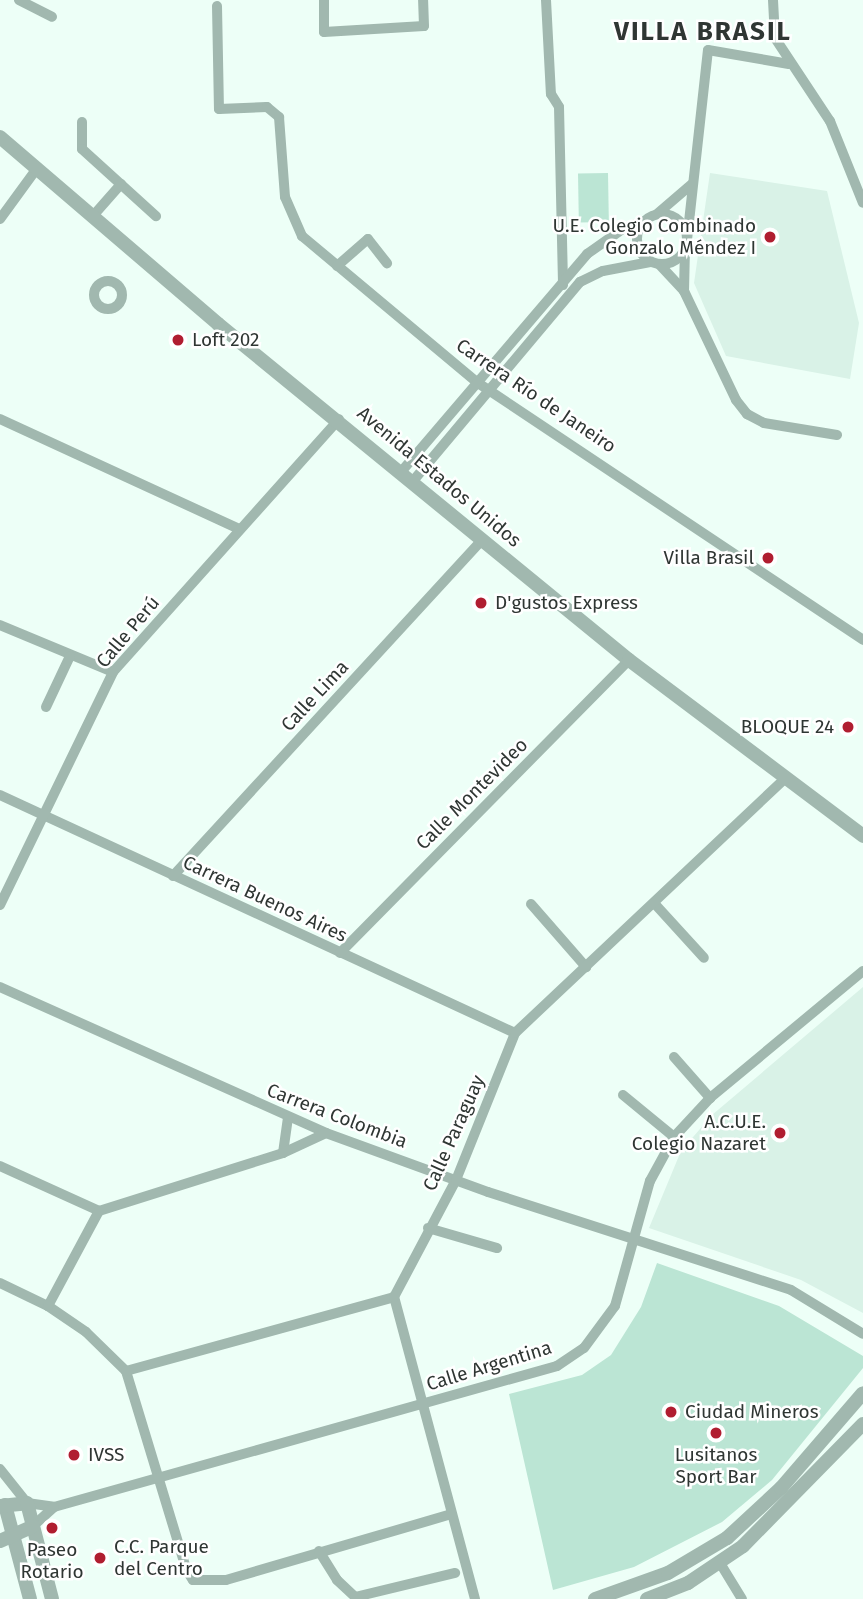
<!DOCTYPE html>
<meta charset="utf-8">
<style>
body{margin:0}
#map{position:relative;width:863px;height:1599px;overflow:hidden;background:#edfff7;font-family:"Fira Sans",sans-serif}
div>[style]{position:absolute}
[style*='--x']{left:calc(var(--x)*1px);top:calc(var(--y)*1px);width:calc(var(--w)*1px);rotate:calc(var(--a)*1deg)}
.built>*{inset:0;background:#d9f2e7}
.green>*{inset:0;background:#bbe5d4;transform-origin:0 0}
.minor>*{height:10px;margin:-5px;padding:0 5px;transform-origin:5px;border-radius:5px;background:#a1b8af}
.minor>.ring{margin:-5px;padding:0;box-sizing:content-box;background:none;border:10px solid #a1b8af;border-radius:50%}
.tertiary>*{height:14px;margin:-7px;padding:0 7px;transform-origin:7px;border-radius:7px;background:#a1b8af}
.dots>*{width:19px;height:19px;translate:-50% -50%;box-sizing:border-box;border:4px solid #fff;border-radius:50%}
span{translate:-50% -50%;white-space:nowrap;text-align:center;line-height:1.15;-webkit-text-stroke:5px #fff;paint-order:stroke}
.poi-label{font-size:19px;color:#2f3633}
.right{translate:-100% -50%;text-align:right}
.left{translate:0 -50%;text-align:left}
.street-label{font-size:19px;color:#2f3633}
.district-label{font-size:26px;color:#2f3633;font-weight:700;letter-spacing:2px}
</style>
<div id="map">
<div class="built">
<div style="clip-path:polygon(710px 173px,827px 191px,859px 323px,850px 379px,726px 356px,694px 283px)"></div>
<div style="clip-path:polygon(863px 987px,863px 1313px,801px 1280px,649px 1228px,681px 1151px,712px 1115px)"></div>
</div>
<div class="green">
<div style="left:608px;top:173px;width:49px;height:30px;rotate:89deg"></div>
<div style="clip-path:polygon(657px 1263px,779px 1306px,863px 1356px,863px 1368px,772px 1480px,722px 1522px,634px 1567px,553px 1590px,509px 1394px,582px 1375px,611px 1355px,641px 1307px)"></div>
</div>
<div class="minor">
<div style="--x:19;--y:0;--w:37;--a:27"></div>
<div style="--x:324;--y:0;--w:32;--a:90"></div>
<div style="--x:324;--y:32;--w:100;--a:-3.4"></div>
<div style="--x:424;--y:26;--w:26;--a:-92"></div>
<div style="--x:546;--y:0;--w:94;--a:87"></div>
<div style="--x:551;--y:94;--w:15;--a:58"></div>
<div style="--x:559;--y:107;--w:178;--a:88.7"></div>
<div style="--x:773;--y:0;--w:38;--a:87"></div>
<div style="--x:775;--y:38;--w:100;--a:56.5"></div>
<div style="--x:830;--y:121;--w:88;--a:68.1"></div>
<div style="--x:217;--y:6;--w:103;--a:88.9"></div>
<div style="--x:219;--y:109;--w:48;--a:-2.4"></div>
<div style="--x:267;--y:107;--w:16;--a:40"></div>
<div style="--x:279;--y:117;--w:80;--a:85.7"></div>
<div style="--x:285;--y:197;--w:43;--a:66.4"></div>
<div style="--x:302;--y:236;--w:229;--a:39.9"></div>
<div style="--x:478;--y:383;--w:463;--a:33.7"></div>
<div style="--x:82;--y:122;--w:27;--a:90"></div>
<div style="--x:82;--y:149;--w:100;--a:42.2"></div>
<div class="ring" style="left:637px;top:214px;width:40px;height:40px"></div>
<div style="--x:657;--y:214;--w:46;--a:-40.6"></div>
<div style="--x:92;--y:217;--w:44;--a:-48.7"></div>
<div style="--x:0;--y:219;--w:59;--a:-53.9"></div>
<div style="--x:687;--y:240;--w:191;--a:-83.7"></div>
<div style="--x:708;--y:50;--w:82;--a:9.8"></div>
<div style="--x:659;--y:264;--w:37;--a:47"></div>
<div style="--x:684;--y:291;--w:121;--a:64.5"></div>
<div style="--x:736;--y:400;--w:18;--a:52"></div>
<div style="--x:747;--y:414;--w:19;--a:28"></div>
<div style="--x:764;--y:423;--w:74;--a:9.3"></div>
<div style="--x:337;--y:266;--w:41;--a:-41.1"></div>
<div style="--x:368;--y:239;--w:31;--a:52"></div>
<div class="ring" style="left:94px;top:281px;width:18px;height:18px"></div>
<div style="--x:684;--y:291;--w:43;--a:-88.7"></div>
<div style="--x:0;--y:419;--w:263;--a:24.7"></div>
<div style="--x:401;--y:472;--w:287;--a:-49.5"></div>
<div style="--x:587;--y:254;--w:45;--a:-35.1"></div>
<div style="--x:624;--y:228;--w:20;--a:-18"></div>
<div style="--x:413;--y:481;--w:260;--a:-50"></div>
<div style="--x:580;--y:282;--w:25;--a:-26"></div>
<div style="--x:603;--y:271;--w:48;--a:-10.8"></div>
<div style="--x:0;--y:625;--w:122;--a:22.6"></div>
<div style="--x:46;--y:707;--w:56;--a:-64.8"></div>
<div style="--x:0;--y:795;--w:567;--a:24.8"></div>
<div style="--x:173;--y:876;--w:458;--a:-47.4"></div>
<div style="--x:654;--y:903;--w:74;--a:47.7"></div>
<div style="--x:531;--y:904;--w:84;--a:48.9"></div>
<div style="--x:0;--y:905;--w:259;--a:-64.1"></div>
<div style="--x:113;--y:672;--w:339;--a:-48.2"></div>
<div style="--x:340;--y:953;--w:412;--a:-45.4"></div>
<div style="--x:0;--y:987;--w:357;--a:24.1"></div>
<div style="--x:326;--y:1133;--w:172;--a:20"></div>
<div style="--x:488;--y:1192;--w:318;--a:17.9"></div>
<div style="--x:791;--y:1290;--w:84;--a:31.4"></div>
<div style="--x:674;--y:1057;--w:55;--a:48.7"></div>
<div style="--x:623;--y:1095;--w:66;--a:39.5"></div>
<div style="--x:283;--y:1153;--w:36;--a:-82"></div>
<div style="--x:0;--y:1166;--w:109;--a:24.4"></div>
<div style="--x:428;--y:1228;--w:72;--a:16.2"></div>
<div style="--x:0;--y:1283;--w:53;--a:25.6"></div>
<div style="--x:48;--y:1306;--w:46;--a:34.4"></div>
<div style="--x:86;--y:1332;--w:56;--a:44.3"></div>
<div style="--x:126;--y:1371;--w:207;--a:73.1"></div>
<div style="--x:186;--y:1569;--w:13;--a:58"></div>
<div style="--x:193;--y:1580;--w:33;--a:0"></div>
<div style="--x:226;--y:1580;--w:234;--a:-16.3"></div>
<div style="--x:48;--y:1306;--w:108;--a:-61.8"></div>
<div style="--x:99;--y:1211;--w:193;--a:-17.5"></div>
<div style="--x:283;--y:1153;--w:47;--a:-24.9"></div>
<div style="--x:126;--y:1371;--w:278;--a:-15.4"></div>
<div style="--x:0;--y:1469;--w:43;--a:51.5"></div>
<div style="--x:27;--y:1503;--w:27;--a:8"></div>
<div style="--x:54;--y:1507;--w:522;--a:-15.66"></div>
<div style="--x:557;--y:1366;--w:32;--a:-34"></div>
<div style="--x:584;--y:1348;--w:52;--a:-53.6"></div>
<div style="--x:615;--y:1306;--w:130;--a:-74.4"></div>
<div style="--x:650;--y:1181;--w:50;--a:-61.4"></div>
<div style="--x:674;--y:1137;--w:53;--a:-47.3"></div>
<div style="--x:710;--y:1098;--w:199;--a:-39.7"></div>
<div style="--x:33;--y:1526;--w:28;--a:-42"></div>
<div style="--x:319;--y:1551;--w:34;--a:58"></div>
<div style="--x:337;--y:1580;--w:25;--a:43"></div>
<div style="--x:355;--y:1597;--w:103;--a:-13.5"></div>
<div style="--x:720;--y:1563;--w:42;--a:58.6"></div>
<div style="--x:475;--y:1599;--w:313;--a:-105"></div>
<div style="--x:394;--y:1297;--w:132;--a:-62.1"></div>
<div style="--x:456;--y:1180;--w:158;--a:-68.1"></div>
<div style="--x:515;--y:1033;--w:372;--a:-43.3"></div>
</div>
<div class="tertiary">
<div style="--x:0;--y:137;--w:287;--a:40.6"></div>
<div style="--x:218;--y:324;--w:531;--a:39.27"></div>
<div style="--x:629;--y:660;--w:293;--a:36.9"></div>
<div style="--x:5;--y:1505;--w:97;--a:75.1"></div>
<div style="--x:0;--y:1506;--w:27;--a:-6"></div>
<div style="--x:27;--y:1503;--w:99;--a:75.4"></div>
<div style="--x:0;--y:1541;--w:36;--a:-24"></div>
<div style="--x:595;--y:1599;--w:77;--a:-19.6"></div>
<div style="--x:668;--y:1573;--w:69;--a:-30.7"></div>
<div style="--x:727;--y:1538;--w:74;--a:-42.8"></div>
<div style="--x:781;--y:1488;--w:125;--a:-49.2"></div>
<div style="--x:647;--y:1599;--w:44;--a:-21.3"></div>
<div style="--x:688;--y:1583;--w:66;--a:-33.9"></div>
<div style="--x:743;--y:1546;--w:171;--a:-45.5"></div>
</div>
<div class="dots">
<div style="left:770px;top:237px;background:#b01d30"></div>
<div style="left:178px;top:340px;background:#b01d30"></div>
<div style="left:768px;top:558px;background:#b01d30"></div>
<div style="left:481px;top:603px;background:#b01d30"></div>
<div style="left:848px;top:727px;background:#b01d30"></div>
<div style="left:780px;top:1133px;background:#b01d30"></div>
<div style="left:671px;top:1412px;background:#b01d30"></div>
<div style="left:716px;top:1433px;background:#b01d30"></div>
<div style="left:74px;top:1455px;background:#b01d30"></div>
<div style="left:52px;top:1528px;background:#b01d30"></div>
<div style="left:100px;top:1558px;background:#b01d30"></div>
</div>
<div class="poi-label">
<span class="right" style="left:756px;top:237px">U.E. Colegio Combinado<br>Gonzalo Méndez I</span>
<span class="left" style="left:192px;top:340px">Loft 202</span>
<span class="right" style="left:754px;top:558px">Villa Brasil</span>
<span class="left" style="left:495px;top:603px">D'gustos Express</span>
<span class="right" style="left:834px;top:727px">BLOQUE 24</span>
<span class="right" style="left:766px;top:1133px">A.C.U.E.<br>Colegio Nazaret</span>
<span class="left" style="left:685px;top:1412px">Ciudad Mineros</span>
<span class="left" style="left:88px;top:1455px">IVSS</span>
<span style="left:716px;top:1466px">Lusitanos<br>Sport Bar</span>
<span class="left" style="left:114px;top:1558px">C.C. Parque<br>del Centro</span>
<span style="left:52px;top:1561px">Paseo<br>Rotario</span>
</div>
<div class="street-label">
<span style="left:536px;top:396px;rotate:34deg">Carrera Río de Janeiro</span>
<span style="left:439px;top:477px;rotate:40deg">Avenida Estados Unidos</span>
<span style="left:128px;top:632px;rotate:-50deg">Calle Perú</span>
<span style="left:315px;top:696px;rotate:-47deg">Calle Lima</span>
<span style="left:472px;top:794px;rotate:-45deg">Calle Montevideo</span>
<span style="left:265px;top:899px;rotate:25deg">Carrera Buenos Aires</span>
<span style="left:337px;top:1116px;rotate:21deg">Carrera Colombia</span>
<span style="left:454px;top:1133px;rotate:-66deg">Calle Paraguay</span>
<span style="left:489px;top:1366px;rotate:-17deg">Calle Argentina</span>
</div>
<div class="district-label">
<span style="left:703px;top:32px">VILLA BRASIL</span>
</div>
</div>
